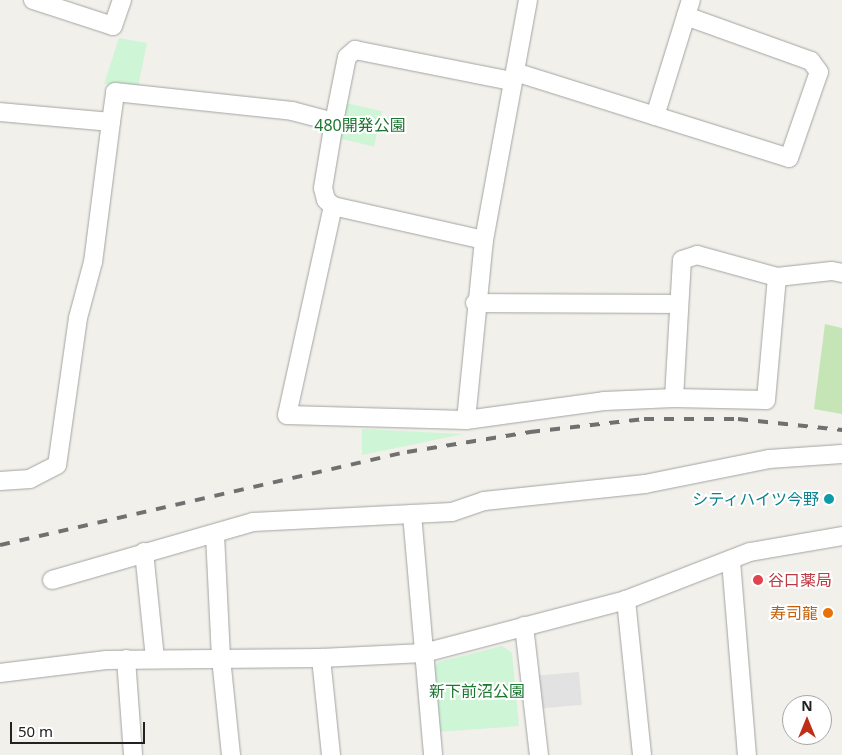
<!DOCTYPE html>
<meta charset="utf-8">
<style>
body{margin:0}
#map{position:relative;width:842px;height:755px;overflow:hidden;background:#f1f0ea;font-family:"Noto Sans","Noto Sans JP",sans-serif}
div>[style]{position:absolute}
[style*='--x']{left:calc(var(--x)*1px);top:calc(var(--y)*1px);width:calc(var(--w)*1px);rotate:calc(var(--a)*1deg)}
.grass>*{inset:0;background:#c6e5b6}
.park>*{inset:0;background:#cdf5d6;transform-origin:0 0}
.parking>*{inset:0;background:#e2e2e2;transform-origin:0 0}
.roads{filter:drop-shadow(0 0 1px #a3a3a3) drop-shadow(0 0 1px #a3a3a3)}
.minor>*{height:18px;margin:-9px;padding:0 9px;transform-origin:9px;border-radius:9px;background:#fff}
.rail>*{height:4px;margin-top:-2px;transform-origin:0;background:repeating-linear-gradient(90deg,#707070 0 10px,transparent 0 20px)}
.dots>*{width:14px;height:14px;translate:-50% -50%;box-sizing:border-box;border:2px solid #fff;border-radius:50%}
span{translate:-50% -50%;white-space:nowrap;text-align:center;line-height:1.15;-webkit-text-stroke:4px #fff;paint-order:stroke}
.park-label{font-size:16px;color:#19772f}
.culture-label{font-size:16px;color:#0d838f}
.right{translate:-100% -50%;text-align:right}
.health-label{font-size:16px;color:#be3a42}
.left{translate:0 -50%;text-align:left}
.food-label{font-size:16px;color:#c56008}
.north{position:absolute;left:782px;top:695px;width:50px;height:50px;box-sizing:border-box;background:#fff;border:1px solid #a7a7a7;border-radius:50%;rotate:0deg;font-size:14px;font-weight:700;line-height:20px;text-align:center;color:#222}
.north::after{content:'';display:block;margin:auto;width:18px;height:22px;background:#bd3016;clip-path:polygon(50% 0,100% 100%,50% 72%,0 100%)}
.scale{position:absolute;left:10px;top:722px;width:135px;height:22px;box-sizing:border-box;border:2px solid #222;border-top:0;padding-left:6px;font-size:15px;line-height:18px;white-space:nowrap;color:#222;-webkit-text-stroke:4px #fff;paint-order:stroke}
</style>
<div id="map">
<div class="grass">
<div style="clip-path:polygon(825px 324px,842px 328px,842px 414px,814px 409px)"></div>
</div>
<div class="park">
<div style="clip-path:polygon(119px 38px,147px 43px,138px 87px,104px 84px)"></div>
<div style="left:346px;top:103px;width:37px;height:36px;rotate:13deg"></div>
<div style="clip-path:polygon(362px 429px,463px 434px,362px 455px)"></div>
<div style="clip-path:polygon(502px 646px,512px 653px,519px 726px,437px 732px,431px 670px,438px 662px)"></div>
</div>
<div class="parking">
<div style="left:579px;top:672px;width:33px;height:44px;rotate:85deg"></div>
</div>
<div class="roads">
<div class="minor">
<div style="--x:33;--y:0;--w:84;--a:18"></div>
<div style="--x:113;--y:26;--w:28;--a:-71"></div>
<div style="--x:515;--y:72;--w:287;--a:17.4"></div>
<div style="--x:789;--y:158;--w:91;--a:-70.8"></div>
<div style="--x:819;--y:72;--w:14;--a:-126"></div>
<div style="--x:811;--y:61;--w:133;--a:-160.2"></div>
<div style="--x:0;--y:112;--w:111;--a:5.1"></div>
<div style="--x:111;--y:122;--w:141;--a:97.3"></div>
<div style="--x:93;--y:262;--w:58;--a:105"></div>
<div style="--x:78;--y:318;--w:148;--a:98.1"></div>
<div style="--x:57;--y:465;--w:30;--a:153"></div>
<div style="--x:30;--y:479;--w:30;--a:176"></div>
<div style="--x:655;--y:116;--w:121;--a:-72.8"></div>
<div style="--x:111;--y:122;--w:30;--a:-82"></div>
<div style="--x:115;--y:92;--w:178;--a:6.1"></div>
<div style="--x:292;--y:111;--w:43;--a:14.7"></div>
<div style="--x:333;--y:206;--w:214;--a:102.4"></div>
<div style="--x:287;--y:415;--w:179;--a:1.6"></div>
<div style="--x:466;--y:420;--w:139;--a:-7.8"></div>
<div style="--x:604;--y:401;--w:70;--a:-2.5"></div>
<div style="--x:674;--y:398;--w:92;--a:1.2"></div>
<div style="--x:766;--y:400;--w:123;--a:-84.9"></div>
<div style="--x:484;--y:240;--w:155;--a:-167.3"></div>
<div style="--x:333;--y:206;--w:9;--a:-139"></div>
<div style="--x:326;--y:200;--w:12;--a:-104"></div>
<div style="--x:323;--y:188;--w:67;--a:-80.5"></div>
<div style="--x:334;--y:122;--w:66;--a:-78.7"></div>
<div style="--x:347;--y:57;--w:11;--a:-41"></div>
<div style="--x:355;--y:50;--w:160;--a:11.2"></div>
<div style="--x:475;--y:303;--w:202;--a:0.3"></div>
<div style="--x:674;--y:398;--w:138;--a:-86.7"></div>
<div style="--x:682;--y:260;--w:16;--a:-18"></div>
<div style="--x:697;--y:255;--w:83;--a:15.4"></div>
<div style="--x:777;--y:277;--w:55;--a:-6.2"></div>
<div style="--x:832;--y:271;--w:10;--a:11"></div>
<div style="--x:466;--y:420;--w:181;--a:-84.3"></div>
<div style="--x:484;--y:240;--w:244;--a:-79.6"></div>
<div style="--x:412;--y:514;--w:242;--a:85"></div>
<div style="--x:215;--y:535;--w:123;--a:87.2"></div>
<div style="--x:221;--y:658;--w:98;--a:84.1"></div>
<div style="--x:144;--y:552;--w:107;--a:84.1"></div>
<div style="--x:731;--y:561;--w:195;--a:85.3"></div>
<div style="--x:52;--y:580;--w:209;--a:-16.1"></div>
<div style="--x:253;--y:522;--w:199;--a:-2.9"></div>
<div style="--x:452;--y:512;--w:34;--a:-19"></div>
<div style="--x:484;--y:501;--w:162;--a:-6"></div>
<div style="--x:645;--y:484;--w:126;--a:-11.4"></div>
<div style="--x:769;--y:459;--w:73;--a:-3.9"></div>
<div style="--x:626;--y:600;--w:156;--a:84.1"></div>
<div style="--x:524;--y:626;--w:130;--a:83.4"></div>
<div style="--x:321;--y:658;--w:98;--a:84.1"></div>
<div style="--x:126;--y:659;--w:96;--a:85.8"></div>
<div style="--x:0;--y:673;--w:107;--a:-7"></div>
<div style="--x:106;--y:660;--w:215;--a:-0.5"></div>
<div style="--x:321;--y:658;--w:103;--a:-2.8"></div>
<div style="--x:424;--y:653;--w:209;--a:-14.7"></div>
<div style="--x:626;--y:600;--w:133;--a:-21.2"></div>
<div style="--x:750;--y:552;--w:93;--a:-9.9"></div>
</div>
</div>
<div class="rail">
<div style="--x:0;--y:545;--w:417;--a:-12.9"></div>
<div style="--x:407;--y:452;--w:125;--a:-9.2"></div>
<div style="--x:530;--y:432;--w:115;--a:-6.5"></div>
<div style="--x:644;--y:419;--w:94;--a:0"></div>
<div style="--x:738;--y:419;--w:105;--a:6"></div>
</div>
<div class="dots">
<div style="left:829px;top:499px;background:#0f9aa8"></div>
<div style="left:758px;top:580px;background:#e0444e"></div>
<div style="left:828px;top:613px;background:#e8710a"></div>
</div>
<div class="park-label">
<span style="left:360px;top:125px">480開発公園</span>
<span style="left:477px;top:691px">新下前沼公園</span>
</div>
<div class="culture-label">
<span class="right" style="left:819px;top:499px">シティハイツ今野</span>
</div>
<div class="health-label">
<span class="left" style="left:768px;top:580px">谷口薬局</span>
</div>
<div class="food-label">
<span class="right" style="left:818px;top:613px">寿司龍</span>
</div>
<div class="north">N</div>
<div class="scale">50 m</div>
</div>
